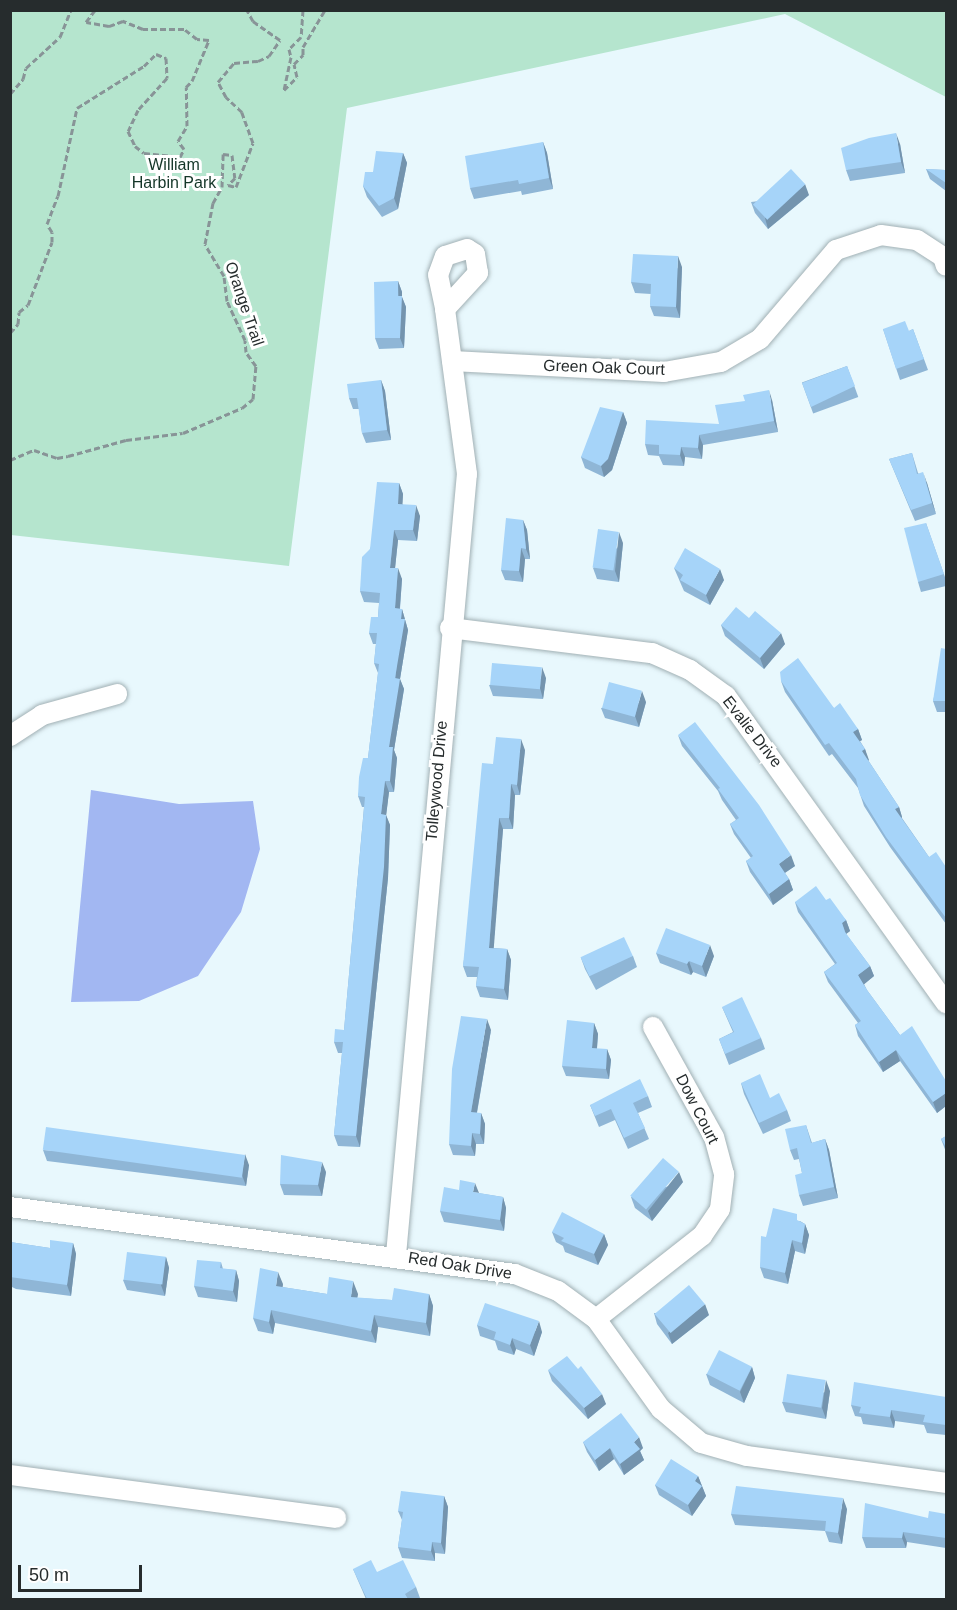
<!DOCTYPE html>
<style>
body{margin:0}
#map{position:relative;width:957px;height:1610px;overflow:hidden;background:#e8f8fd;font-family:Helvetica,sans-serif}
div>[style]{position:absolute}
[style*='--x']{left:calc(var(--x)*1px);top:calc(var(--y)*1px);width:calc(var(--w)*1px);rotate:calc(var(--a)*1deg)}
.green>*{inset:0;background:#b5e5ce}
.water>*{inset:0;background:#a2b7f2}
.path>*{height:3px;margin-top:-1.5px;transform-origin:0;background:repeating-linear-gradient(90deg,#889497 0 6px,transparent 0 9px)}
.roads{filter:drop-shadow(0 0 2px #a1b0b4) drop-shadow(0 0 2px #a1b0b4)}
.minor>*{height:20px;margin:-10px;padding:0 10px;transform-origin:10px;border-radius:10px;background:#fff}
.wall>*{inset:0;background:#8fb6d6;transform-origin:0 0}
.shaded-wall>*{inset:0;background:#7494ae;transform-origin:0 0}
.building>*{inset:0;background:#a6d4f9;transform-origin:0 0}
span{translate:-50% -50%;white-space:nowrap;text-align:center;line-height:1.15;-webkit-text-stroke:6px #fff;paint-order:stroke}
.park-label{font-size:16px;color:#143628}
.street-label{font-size:16px;color:#262c2d}
.frame{position:absolute;inset:0;border:12px solid #262c2d;pointer-events:none}
.scale{position:absolute;left:18px;top:1565px;width:124px;height:27px;box-sizing:border-box;border:3px solid #262c2d;border-top:0;padding-left:8px;font-size:18px;line-height:21px;white-space:nowrap;color:#262c2d;-webkit-text-stroke:4px #fff;paint-order:stroke}
</style>
<div id="map">
<div class="green">
<div style="clip-path:polygon(11px 10px,946px 11px,946px 97px,785px 14px,347px 108px,289px 566px,11px 535px)"></div>
</div>
<div class="water">
<div style="clip-path:polygon(91px 790px,179px 804px,253px 801px,260px 849px,241px 912px,198px 976px,139px 1001px,71px 1002px)"></div>
</div>
<div class="path">
<div style="--x:303;--y:10;--w:27;--a:94"></div>
<div style="--x:301;--y:37;--w:17;--a:135"></div>
<div style="--x:289;--y:49;--w:8;--a:76"></div>
<div style="--x:291;--y:57;--w:34;--a:102"></div>
<div style="--x:284;--y:90;--w:18;--a:-45"></div>
<div style="--x:297;--y:77;--w:13;--a:-103"></div>
<div style="--x:294;--y:64;--w:13;--a:-45"></div>
<div style="--x:303;--y:55;--w:8;--a:-90"></div>
<div style="--x:303;--y:47;--w:43;--a:-59.3"></div>
<div style="--x:10;--y:94;--w:20;--a:-49"></div>
<div style="--x:23;--y:79;--w:11;--a:-75"></div>
<div style="--x:26;--y:68;--w:46;--a:-42.4"></div>
<div style="--x:60;--y:37;--w:29;--a:-68"></div>
<div style="--x:10;--y:333;--w:12;--a:-48"></div>
<div style="--x:18;--y:324;--w:12;--a:-85"></div>
<div style="--x:19;--y:312;--w:11;--a:-38"></div>
<div style="--x:28;--y:305;--w:67;--a:-69.1"></div>
<div style="--x:52;--y:242;--w:10;--a:-90"></div>
<div style="--x:52;--y:232;--w:9;--a:-122"></div>
<div style="--x:47;--y:224;--w:30;--a:-69"></div>
<div style="--x:58;--y:196;--w:90;--a:-77.8"></div>
<div style="--x:77;--y:108;--w:79;--a:-32.1"></div>
<div style="--x:144;--y:66;--w:17;--a:-45"></div>
<div style="--x:156;--y:54;--w:11;--a:22"></div>
<div style="--x:166;--y:58;--w:20;--a:87"></div>
<div style="--x:167;--y:78;--w:43;--a:132.2"></div>
<div style="--x:138;--y:110;--w:23;--a:115"></div>
<div style="--x:128;--y:131;--w:17;--a:65"></div>
<div style="--x:135;--y:146;--w:11;--a:38"></div>
<div style="--x:144;--y:153;--w:36;--a:6"></div>
<div style="--x:180;--y:157;--w:9;--a:-63"></div>
<div style="--x:184;--y:149;--w:10;--a:-127"></div>
<div style="--x:178;--y:141;--w:17;--a:-59"></div>
<div style="--x:187;--y:126;--w:39;--a:-91"></div>
<div style="--x:186;--y:87;--w:8;--a:-45"></div>
<div style="--x:192;--y:81;--w:44;--a:-67.5"></div>
<div style="--x:209;--y:40;--w:12;--a:-175"></div>
<div style="--x:197;--y:39;--w:16;--a:-142"></div>
<div style="--x:184;--y:29;--w:41;--a:180"></div>
<div style="--x:143;--y:29;--w:22;--a:-158"></div>
<div style="--x:123;--y:21;--w:15;--a:160"></div>
<div style="--x:109;--y:26;--w:23;--a:-170"></div>
<div style="--x:86;--y:22;--w:15;--a:-53"></div>
<div style="--x:10;--y:460;--w:26;--a:-23"></div>
<div style="--x:34;--y:450;--w:24;--a:19"></div>
<div style="--x:57;--y:458;--w:11;--a:-10"></div>
<div style="--x:68;--y:456;--w:60;--a:-15.4"></div>
<div style="--x:126;--y:440;--w:57;--a:-7"></div>
<div style="--x:183;--y:433;--w:64;--a:-23"></div>
<div style="--x:242;--y:408;--w:14;--a:-39"></div>
<div style="--x:253;--y:399;--w:33;--a:-85"></div>
<div style="--x:256;--y:366;--w:17;--a:-126"></div>
<div style="--x:246;--y:352;--w:12;--a:-95"></div>
<div style="--x:245;--y:340;--w:43;--a:-114.8"></div>
<div style="--x:227;--y:301;--w:25;--a:-97"></div>
<div style="--x:224;--y:276;--w:37;--a:-121"></div>
<div style="--x:205;--y:244;--w:42;--a:-79"></div>
<div style="--x:213;--y:203;--w:18;--a:-61"></div>
<div style="--x:222;--y:187;--w:33;--a:-88"></div>
<div style="--x:223;--y:154;--w:9;--a:6"></div>
<div style="--x:232;--y:155;--w:23;--a:83"></div>
<div style="--x:235;--y:178;--w:10;--a:135"></div>
<div style="--x:228;--y:185;--w:8;--a:14"></div>
<div style="--x:236;--y:187;--w:47;--a:-68.9"></div>
<div style="--x:253;--y:143;--w:33;--a:-110"></div>
<div style="--x:242;--y:112;--w:22;--a:-137"></div>
<div style="--x:226;--y:97;--w:17;--a:-118"></div>
<div style="--x:218;--y:82;--w:25;--a:-50"></div>
<div style="--x:234;--y:63;--w:24;--a:-5"></div>
<div style="--x:258;--y:61;--w:12;--a:-24"></div>
<div style="--x:269;--y:56;--w:19;--a:-55"></div>
<div style="--x:280;--y:40;--w:33;--a:-145"></div>
<div style="--x:253;--y:21;--w:13;--a:-119"></div>
</div>
<div class="roads">
<div class="minor">
<div style="--x:452;--y:361;--w:212;--a:3"></div>
<div style="--x:664;--y:372;--w:58;--a:-10"></div>
<div style="--x:721;--y:362;--w:45;--a:-30.5"></div>
<div style="--x:760;--y:339;--w:117;--a:-49.5"></div>
<div style="--x:836;--y:250;--w:47;--a:-18.4"></div>
<div style="--x:881;--y:235;--w:36;--a:8"></div>
<div style="--x:917;--y:240;--w:31;--a:33"></div>
<div style="--x:943;--y:257;--w:9;--a:72"></div>
<div style="--x:450;--y:628;--w:204;--a:7.1"></div>
<div style="--x:652;--y:653;--w:42;--a:24.1"></div>
<div style="--x:690;--y:670;--w:44;--a:35.8"></div>
<div style="--x:726;--y:696;--w:378;--a:54.4"></div>
<div style="--x:10;--y:736;--w:38;--a:-33"></div>
<div style="--x:42;--y:715;--w:78;--a:-15.6"></div>
<div style="--x:10;--y:1207;--w:509;--a:7.56"></div>
<div style="--x:515;--y:1274;--w:46;--a:21.6"></div>
<div style="--x:558;--y:1291;--w:47;--a:36.4"></div>
<div style="--x:596;--y:1319;--w:111;--a:54.2"></div>
<div style="--x:661;--y:1409;--w:52;--a:40.4"></div>
<div style="--x:701;--y:1443;--w:48;--a:15.8"></div>
<div style="--x:747;--y:1456;--w:201;--a:7.7"></div>
<div style="--x:396;--y:1255;--w:784;--a:-84.81"></div>
<div style="--x:467;--y:474;--w:166;--a:-97.6"></div>
<div style="--x:445;--y:309;--w:49;--a:-47.5"></div>
<div style="--x:478;--y:273;--w:19;--a:-99"></div>
<div style="--x:475;--y:254;--w:9;--a:-148"></div>
<div style="--x:467;--y:249;--w:23;--a:162"></div>
<div style="--x:445;--y:256;--w:20;--a:110"></div>
<div style="--x:438;--y:275;--w:35;--a:78"></div>
<div style="--x:596;--y:1319;--w:135;--a:-38.1"></div>
<div style="--x:702;--y:1236;--w:32;--a:-56"></div>
<div style="--x:720;--y:1209;--w:35;--a:-83"></div>
<div style="--x:724;--y:1174;--w:38;--a:-105"></div>
<div style="--x:714;--y:1137;--w:126;--a:-119"></div>
<div style="--x:10;--y:1475;--w:329;--a:7.5"></div>
</div>
</div>
<div class="wall">
<div style="clip-path:polygon(543px 142px,547px 153px,553px 189px,522px 195px,521px 191px,474px 199px,470px 188px)"></div>
<div style="clip-path:polygon(900px 144px,905px 173px,850px 181px,846px 170px)"></div>
<div style="clip-path:polygon(403px 153px,407px 163px,398px 209px,382px 217px,367px 197px,363px 186px,373px 172px)"></div>
<div style="clip-path:polygon(946px 168px,946px 191px,930px 179px,926px 169px,945px 170px)"></div>
<div style="clip-path:polygon(809px 195px,768px 229px,755px 213px,751px 202px)"></div>
<div style="clip-path:polygon(682px 267px,680px 318px,654px 316px,650px 306px,651px 294px,635px 293px,631px 282px)"></div>
<div style="clip-path:polygon(398px 281px,402px 292px,402px 297px,406px 307px,404px 348px,379px 349px,375px 338px)"></div>
<div style="clip-path:polygon(883px 329px,909px 331px,913px 329px,928px 370px,900px 380px)"></div>
<div style="left:847px;top:366px;width:33px;height:48px;rotate:70deg"></div>
<div style="clip-path:polygon(381px 380px,385px 391px,391px 440px,366px 443px,362px 433px,359px 409px,353px 409px,349px 398px)"></div>
<div style="clip-path:polygon(772px 400px,778px 432px,703px 445px,702px 459px,685px 457px,684px 466px,663px 465px,659px 456px,648px 455px,645px 444px,719px 424px)"></div>
<div style="clip-path:polygon(623px 412px,627px 423px,612px 470px,604px 477px,585px 468px,581px 457px)"></div>
<div style="clip-path:polygon(912px 453px,918px 473px,927px 483px,936px 514px,915px 521px,889px 459px)"></div>
<div style="clip-path:polygon(399px 483px,403px 494px,402px 504px,420px 516px,417px 541px,398px 540px,395px 568px,402px 579px,400px 609px,402px 609px,408px 630px,400px 679px,404px 689px,394px 750px,397px 758px,394px 792px,389px 792px,386px 815px,390px 825px,388px 878px,360px 1147px,338px 1146px,334px 1135px,342px 1053px,338px 1053px,334px 1042px,344px 1030px,364px 807px,362px 807px,358px 796px,368px 758px,378px 673px,374px 663px,376px 644px,373px 644px,369px 633px,378px 617px,379px 603px,364px 602px,360px 591px,370px 549px)"></div>
<div style="clip-path:polygon(523px 520px,527px 530px,530px 559px,525px 559px,523px 582px,505px 580px,501px 570px)"></div>
<div style="clip-path:polygon(926px 523px,946px 580px,946px 586px,921px 592px,918px 582px)"></div>
<div style="clip-path:polygon(623px 543px,619px 582px,597px 579px,593px 568px)"></div>
<div style="clip-path:polygon(674px 568px,724px 580px,710px 605px,684px 591px)"></div>
<div style="clip-path:polygon(749px 618px,785px 644px,764px 669px,725px 636px,721px 625px)"></div>
<div style="clip-path:polygon(946px 649px,946px 712px,937px 712px,933px 701px)"></div>
<div style="clip-path:polygon(546px 678px,543px 699px,493px 696px,489px 685px)"></div>
<div style="clip-path:polygon(781px 681px,834px 708px,858px 729px,862px 740px,860px 741px,865px 749px,868px 760px,899px 807px,902px 817px,902px 818px,929px 857px,946px 867px,946px 924px,890px 847px,864px 806px,858px 788px,832px 754px,829px 756px,785px 692px)"></div>
<div style="clip-path:polygon(646px 702px,639px 727px,605px 718px,601px 708px)"></div>
<div style="clip-path:polygon(678px 735px,795px 866px,785px 873px,789px 879px,793px 890px,773px 905px,750px 872px,746px 861px,751px 858px,734px 834px,730px 824px,736px 820px,722px 800px,718px 791px,682px 746px)"></div>
<div style="clip-path:polygon(525px 750px,520px 795px,515px 795px,513px 829px,503px 829px,493px 948px,507px 949px,511px 960px,508px 1000px,480px 997px,476px 986px,477px 977px,467px 977px,463px 966px,493px 764px)"></div>
<div style="clip-path:polygon(826px 900px,846px 920px,850px 931px,846px 934px,870px 966px,874px 976px,864px 984px,867px 990px,900px 1035px,946px 1081px,946px 1106px,937px 1113px,900px 1061px,883px 1072px,858px 1036px,855px 1025px,858px 1023px,828px 982px,824px 972px,835px 964px,798px 912px,795px 902px)"></div>
<div style="clip-path:polygon(656px 953px,714px 956px,706px 977px,693px 972px,691px 975px,660px 963px)"></div>
<div style="clip-path:polygon(633px 956px,637px 967px,596px 990px,585px 969px,581px 958px)"></div>
<div style="clip-path:polygon(722px 1007px,761px 1038px,765px 1049px,729px 1065px,719px 1039px,733px 1032px)"></div>
<div style="clip-path:polygon(594px 1023px,598px 1034px,597px 1049px,607px 1049px,611px 1060px,609px 1079px,566px 1076px,562px 1066px)"></div>
<div style="clip-path:polygon(491px 1030px,477px 1113px,481px 1113px,485px 1124px,484px 1144px,476px 1144px,475px 1156px,453px 1155px,449px 1144px)"></div>
<div style="clip-path:polygon(741px 1083px,787px 1110px,791px 1121px,763px 1134px,744px 1094px)"></div>
<div style="clip-path:polygon(648px 1096px,652px 1107px,638px 1113px,649px 1139px,628px 1149px,615px 1120px,599px 1127px,590px 1105px)"></div>
<div style="clip-path:polygon(806px 1125px,812px 1143px,825px 1139px,829px 1150px,838px 1198px,803px 1206px,799px 1195px,802px 1173px,799px 1159px,794px 1160px,790px 1150px)"></div>
<div style="clip-path:polygon(946px 1136px,946px 1152px,941px 1139px)"></div>
<div style="clip-path:polygon(43px 1150px,249px 1165px,246px 1186px,47px 1161px)"></div>
<div style="clip-path:polygon(326px 1172px,322px 1196px,284px 1195px,280px 1184px)"></div>
<div style="clip-path:polygon(683px 1182px,652px 1221px,635px 1208px,631px 1197px)"></div>
<div style="clip-path:polygon(459px 1190px,503px 1197px,506px 1208px,504px 1231px,444px 1222px,440px 1211px)"></div>
<div style="clip-path:polygon(800px 1221px,805px 1224px,809px 1235px,805px 1254px,795px 1251px,788px 1284px,764px 1278px,760px 1267px,766px 1237px)"></div>
<div style="clip-path:polygon(552px 1232px,604px 1234px,608px 1245px,598px 1265px,565px 1252px,563px 1246px,556px 1242px)"></div>
<div style="clip-path:polygon(10px 1242px,50px 1248px,73px 1243px,76px 1254px,71px 1296px,16px 1289px,10px 1286px)"></div>
<div style="clip-path:polygon(166px 1257px,169px 1268px,165px 1296px,127px 1290px,123px 1280px)"></div>
<div style="clip-path:polygon(221px 1262px,223px 1269px,236px 1270px,239px 1281px,237px 1302px,198px 1297px,194px 1286px)"></div>
<div style="clip-path:polygon(283px 1284px,282px 1287px,327px 1294px,358px 1294px,357px 1298px,392px 1300px,429px 1294px,433px 1306px,430px 1336px,378px 1327px,376px 1343px,275px 1323px,273px 1334px,258px 1331px,253px 1318px)"></div>
<div style="clip-path:polygon(654px 1313px,709px 1315px,672px 1344px,657px 1324px)"></div>
<div style="clip-path:polygon(477px 1325px,542px 1332px,534px 1356px,516px 1349px,514px 1355px,498px 1350px,495px 1341px,480px 1336px)"></div>
<div style="clip-path:polygon(752px 1367px,755px 1378px,744px 1403px,710px 1385px,706px 1374px)"></div>
<div style="clip-path:polygon(548px 1370px,606px 1404px,588px 1419px,552px 1381px)"></div>
<div style="clip-path:polygon(830px 1391px,826px 1419px,786px 1412px,782px 1402px)"></div>
<div style="clip-path:polygon(946px 1397px,946px 1435px,927px 1433px,924px 1425px,895px 1421px,894px 1428px,863px 1424px,861px 1417px,855px 1416px,851px 1405px)"></div>
<div style="clip-path:polygon(583px 1442px,643px 1448px,640px 1451px,644px 1460px,624px 1475px,614px 1459px,599px 1471px,587px 1452px)"></div>
<div style="clip-path:polygon(698px 1476px,706px 1496px,692px 1516px,659px 1495px,655px 1485px)"></div>
<div style="clip-path:polygon(444px 1496px,448px 1507px,445px 1554px,435px 1553px,435px 1561px,402px 1558px,398px 1547px,402px 1520px,398px 1511px)"></div>
<div style="clip-path:polygon(847px 1509px,842px 1544px,829px 1542px,825px 1531px,735px 1525px,731px 1514px)"></div>
<div style="clip-path:polygon(946px 1514px,946px 1548px,907px 1542px,906px 1548px,866px 1548px,862px 1537px)"></div>
<div style="clip-path:polygon(353px 1569px,377px 1572px,416px 1587px,420px 1598px,418px 1599px,366px 1599px)"></div>
</div>
<div class="shaded-wall">
<div style="clip-path:polygon(896px 133px,900px 144px,905px 173px,901px 162px)"></div>
<div style="clip-path:polygon(543px 142px,547px 153px,553px 189px,549px 178px)"></div>
<div style="clip-path:polygon(403px 153px,407px 163px,398px 209px,394px 198px)"></div>
<div style="clip-path:polygon(805px 184px,809px 195px,768px 229px,765px 218px)"></div>
<div style="clip-path:polygon(678px 256px,682px 267px,680px 318px,676px 307px)"></div>
<div style="clip-path:polygon(398px 281px,402px 292px,402px 297px,406px 307px,404px 348px,400px 338px)"></div>
<div style="clip-path:polygon(381px 380px,385px 391px,391px 440px,387px 430px)"></div>
<div style="clip-path:polygon(769px 390px,772px 400px,778px 432px,774px 421px)"></div>
<div style="clip-path:polygon(623px 412px,627px 423px,612px 470px,604px 477px,601px 466px)"></div>
<div style="clip-path:polygon(699px 435px,703px 445px,702px 459px,698px 448px)"></div>
<div style="clip-path:polygon(681px 447px,685px 457px,684px 466px,680px 455px)"></div>
<div style="clip-path:polygon(923px 472px,927px 483px,936px 514px,932px 503px)"></div>
<div style="clip-path:polygon(399px 483px,403px 494px,402px 515px,398px 504px)"></div>
<div style="clip-path:polygon(416px 505px,420px 516px,417px 541px,413px 530px)"></div>
<div style="clip-path:polygon(523px 520px,527px 530px,530px 559px,526px 549px)"></div>
<div style="clip-path:polygon(394px 530px,398px 540px,394px 578px,390px 568px)"></div>
<div style="clip-path:polygon(619px 532px,623px 543px,619px 582px,615px 571px)"></div>
<div style="clip-path:polygon(521px 548px,525px 559px,523px 582px,519px 571px)"></div>
<div style="clip-path:polygon(398px 568px,402px 579px,399px 619px,395px 608px)"></div>
<div style="clip-path:polygon(720px 569px,724px 580px,710px 605px,706px 595px)"></div>
<div style="clip-path:polygon(402px 609px,408px 630px,400px 679px,404px 689px,394px 750px,397px 758px,394px 792px,390px 781px,389px 747px)"></div>
<div style="clip-path:polygon(781px 633px,785px 644px,764px 669px,760px 658px)"></div>
<div style="clip-path:polygon(542px 667px,546px 678px,543px 699px,540px 688px)"></div>
<div style="clip-path:polygon(642px 691px,646px 702px,639px 727px,635px 716px)"></div>
<div style="clip-path:polygon(858px 729px,862px 740px,857px 743px,853px 732px)"></div>
<div style="clip-path:polygon(521px 739px,525px 750px,520px 795px,517px 785px)"></div>
<div style="left:865px;top:749px;width:12px;height:4px;rotate:70deg"></div>
<div style="clip-path:polygon(385px 781px,389px 792px,385px 825px,381px 814px)"></div>
<div style="clip-path:polygon(511px 784px,515px 795px,513px 829px,509px 818px)"></div>
<div style="clip-path:polygon(899px 807px,902px 817px,899px 820px,895px 809px)"></div>
<div style="clip-path:polygon(386px 815px,390px 825px,388px 878px,360px 1147px,356px 1136px)"></div>
<div style="clip-path:polygon(499px 818px,503px 829px,493px 958px,489px 948px)"></div>
<div style="clip-path:polygon(791px 855px,795px 866px,783px 874px,779px 864px)"></div>
<div style="clip-path:polygon(789px 879px,793px 890px,773px 905px,769px 894px)"></div>
<div style="clip-path:polygon(846px 920px,850px 931px,846px 934px,842px 923px)"></div>
<div style="clip-path:polygon(710px 945px,714px 956px,706px 977px,702px 966px)"></div>
<div style="clip-path:polygon(507px 949px,511px 960px,508px 1000px,504px 989px)"></div>
<div style="clip-path:polygon(689px 961px,693px 972px,691px 975px,687px 964px)"></div>
<div style="clip-path:polygon(870px 966px,874px 976px,862px 986px,858px 975px)"></div>
<div style="clip-path:polygon(487px 1019px,491px 1030px,475px 1123px,471px 1112px)"></div>
<div style="clip-path:polygon(594px 1023px,598px 1034px,596px 1059px,592px 1048px)"></div>
<div style="clip-path:polygon(607px 1049px,611px 1060px,609px 1079px,606px 1069px)"></div>
<div style="clip-path:polygon(896px 1050px,900px 1061px,883px 1072px,879px 1062px)"></div>
<div style="clip-path:polygon(946px 1093px,946px 1106px,937px 1113px,933px 1102px)"></div>
<div style="clip-path:polygon(481px 1113px,485px 1124px,484px 1144px,480px 1134px)"></div>
<div style="clip-path:polygon(472px 1133px,476px 1144px,475px 1156px,471px 1146px)"></div>
<div style="clip-path:polygon(825px 1139px,829px 1150px,838px 1198px,834px 1187px)"></div>
<div style="clip-path:polygon(245px 1154px,249px 1165px,246px 1186px,242px 1175px)"></div>
<div style="clip-path:polygon(322px 1162px,326px 1172px,322px 1196px,318px 1185px)"></div>
<div style="clip-path:polygon(679px 1172px,683px 1182px,652px 1221px,648px 1211px)"></div>
<div style="clip-path:polygon(475px 1183px,479px 1193px,473px 1192px)"></div>
<div style="clip-path:polygon(503px 1197px,506px 1208px,504px 1231px,500px 1220px)"></div>
<div style="clip-path:polygon(805px 1224px,809px 1235px,805px 1254px,802px 1243px)"></div>
<div style="clip-path:polygon(604px 1234px,608px 1245px,598px 1265px,594px 1254px)"></div>
<div style="clip-path:polygon(792px 1240px,795px 1251px,788px 1284px,785px 1273px)"></div>
<div style="clip-path:polygon(73px 1243px,76px 1254px,71px 1296px,67px 1285px)"></div>
<div style="clip-path:polygon(166px 1257px,169px 1268px,165px 1296px,161px 1285px)"></div>
<div style="clip-path:polygon(236px 1270px,239px 1281px,237px 1302px,233px 1291px)"></div>
<div style="clip-path:polygon(278px 1272px,283px 1284px,281px 1299px,276px 1286px)"></div>
<div style="clip-path:polygon(353px 1281px,358px 1294px,355px 1310px,351px 1297px)"></div>
<div style="clip-path:polygon(429px 1294px,433px 1306px,430px 1336px,426px 1323px)"></div>
<div style="clip-path:polygon(705px 1304px,709px 1315px,672px 1344px,668px 1333px)"></div>
<div style="clip-path:polygon(271px 1310px,275px 1323px,273px 1334px,269px 1322px)"></div>
<div style="clip-path:polygon(374px 1315px,378px 1327px,376px 1343px,371px 1331px)"></div>
<div style="clip-path:polygon(539px 1321px,542px 1332px,534px 1356px,530px 1345px)"></div>
<div style="clip-path:polygon(512px 1338px,516px 1349px,514px 1355px,510px 1345px)"></div>
<div style="clip-path:polygon(752px 1367px,755px 1378px,744px 1403px,740px 1392px)"></div>
<div style="clip-path:polygon(826px 1380px,830px 1391px,826px 1419px,822px 1408px)"></div>
<div style="clip-path:polygon(602px 1394px,606px 1404px,588px 1419px,584px 1408px)"></div>
<div style="clip-path:polygon(891px 1410px,895px 1421px,894px 1428px,890px 1417px)"></div>
<div style="clip-path:polygon(639px 1437px,643px 1448px,640px 1451px,644px 1460px,624px 1475px,620px 1464px,634px 1442px)"></div>
<div style="clip-path:polygon(610px 1448px,614px 1459px,599px 1471px,595px 1460px)"></div>
<div style="clip-path:polygon(698px 1476px,706px 1496px,692px 1516px,688px 1505px,695px 1481px)"></div>
<div style="clip-path:polygon(444px 1496px,448px 1507px,445px 1554px,441px 1543px)"></div>
<div style="clip-path:polygon(843px 1498px,847px 1509px,842px 1544px,838px 1533px)"></div>
<div style="clip-path:polygon(903px 1532px,907px 1542px,906px 1548px,902px 1538px)"></div>
<div style="clip-path:polygon(432px 1542px,435px 1553px,435px 1561px,431px 1551px)"></div>
</div>
<div class="building">
<div style="clip-path:polygon(896px 133px,901px 162px,846px 170px,841px 148px,869px 138px)"></div>
<div style="clip-path:polygon(543px 142px,549px 178px,519px 184px,518px 180px,470px 188px,465px 156px)"></div>
<div style="clip-path:polygon(376px 151px,403px 153px,394px 198px,379px 206px,363px 186px,365px 172px,373px 172px)"></div>
<div style="clip-path:polygon(946px 168px,946px 183px,926px 169px,945px 170px)"></div>
<div style="left:791px;top:169px;width:21px;height:52px;rotate:47deg"></div>
<div style="clip-path:polygon(633px 254px,678px 256px,676px 307px,650px 306px,651px 284px,631px 282px)"></div>
<div style="clip-path:polygon(398px 281px,398px 296px,402px 296px,400px 338px,375px 338px,374px 282px)"></div>
<div style="clip-path:polygon(905px 321px,909px 331px,913px 329px,924px 359px,896px 369px,883px 329px)"></div>
<div style="clip-path:polygon(847px 366px,855px 386px,811px 407px,802px 383px)"></div>
<div style="clip-path:polygon(381px 380px,387px 430px,362px 433px,357px 398px,349px 398px,347px 384px)"></div>
<div style="clip-path:polygon(769px 390px,774px 421px,699px 435px,698px 448px,681px 447px,680px 455px,659px 454px,659px 445px,645px 444px,646px 420px,719px 424px,715px 405px,745px 401px,743px 395px)"></div>
<div style="clip-path:polygon(600px 407px,623px 412px,608px 459px,601px 466px,581px 457px)"></div>
<div style="clip-path:polygon(912px 453px,917px 474px,923px 472px,932px 503px,911px 510px,889px 459px)"></div>
<div style="clip-path:polygon(377px 482px,399px 483px,398px 504px,416px 505px,413px 530px,394px 530px,390px 568px,398px 568px,395px 608px,402px 609px,401px 619px,405px 619px,395px 678px,400px 679px,389px 747px,393px 747px,390px 781px,385px 781px,381px 814px,386px 815px,384px 867px,356px 1136px,334px 1135px,343px 1042px,334px 1042px,335px 1029px,344px 1030px,365px 797px,358px 796px,359px 777px,363px 758px,368px 758px,379px 664px,374px 663px,377px 633px,369px 633px,371px 617px,378px 617px,380px 593px,360px 591px,362px 557px,370px 549px)"></div>
<div style="clip-path:polygon(506px 518px,523px 520px,526px 549px,521px 548px,519px 571px,501px 570px)"></div>
<div style="clip-path:polygon(926px 523px,944px 574px,918px 582px,904px 528px)"></div>
<div style="left:598px;top:529px;width:21px;height:39px;rotate:8deg"></div>
<div style="clip-path:polygon(685px 548px,720px 569px,706px 595px,680px 580px,683px 575px,674px 568px)"></div>
<div style="clip-path:polygon(736px 607px,749px 618px,755px 611px,781px 633px,760px 658px,721px 625px)"></div>
<div style="clip-path:polygon(941px 648px,946px 649px,946px 701px,933px 701px)"></div>
<div style="clip-path:polygon(798px 658px,834px 708px,840px 703px,858px 729px,853px 732px,865px 749px,862px 751px,899px 807px,895px 809px,929px 857px,936px 852px,946px 867px,946px 918px,886px 837px,860px 795px,856px 779px,829px 743px,825px 745px,781px 681px,780px 672px)"></div>
<div style="left:492px;top:663px;width:50px;height:22px;rotate:5deg"></div>
<div style="left:609px;top:682px;width:34px;height:27px;rotate:15deg"></div>
<div style="clip-path:polygon(695px 722px,759px 805px,791px 855px,779px 864px,789px 879px,769px 894px,746px 861px,753px 856px,730px 824px,739px 818px,718px 789px,720px 788px,678px 735px)"></div>
<div style="clip-path:polygon(496px 737px,521px 739px,517px 785px,511px 784px,509px 818px,499px 818px,489px 948px,507px 949px,504px 989px,476px 986px,479px 967px,463px 966px,482px 763px,493px 764px)"></div>
<div style="clip-path:polygon(816px 886px,826px 900px,830px 898px,846px 920px,842px 923px,845px 932px,870px 966px,858px 975px,867px 990px,900px 1035px,912px 1026px,946px 1081px,946px 1093px,933px 1102px,896px 1050px,879px 1062px,855px 1025px,861px 1021px,824px 972px,837px 963px,795px 902px)"></div>
<div style="clip-path:polygon(666px 928px,710px 945px,702px 966px,689px 961px,687px 964px,656px 953px)"></div>
<div style="left:624px;top:937px;width:21px;height:48px;rotate:65deg"></div>
<div style="clip-path:polygon(742px 997px,761px 1038px,725px 1054px,719px 1039px,734px 1032px,722px 1007px)"></div>
<div style="clip-path:polygon(461px 1016px,487px 1019px,471px 1112px,481px 1113px,480px 1134px,472px 1133px,471px 1146px,449px 1144px,452px 1069px)"></div>
<div style="clip-path:polygon(567px 1020px,594px 1023px,592px 1048px,607px 1049px,606px 1069px,562px 1066px)"></div>
<div style="clip-path:polygon(760px 1074px,770px 1098px,779px 1093px,787px 1110px,759px 1123px,741px 1083px)"></div>
<div style="clip-path:polygon(640px 1079px,648px 1096px,633px 1103px,645px 1128px,624px 1138px,611px 1109px,595px 1116px,590px 1105px)"></div>
<div style="clip-path:polygon(806px 1125px,811px 1143px,825px 1139px,834px 1187px,799px 1195px,795px 1175px,802px 1173px,797px 1148px,790px 1150px,785px 1129px)"></div>
<div style="left:46px;top:1127px;width:201px;height:23px;rotate:8deg"></div>
<div style="clip-path:polygon(946px 1136px,946px 1147px,941px 1139px)"></div>
<div style="clip-path:polygon(281px 1155px,322px 1162px,318px 1185px,280px 1184px)"></div>
<div style="left:663px;top:1158px;width:21px;height:50px;rotate:41deg"></div>
<div style="clip-path:polygon(460px 1180px,475px 1183px,473px 1192px,503px 1197px,500px 1220px,440px 1211px,444px 1187px,459px 1190px)"></div>
<div style="clip-path:polygon(773px 1208px,797px 1214px,797px 1220px,805px 1224px,802px 1243px,792px 1240px,785px 1273px,760px 1267px,761px 1236px,766px 1237px)"></div>
<div style="clip-path:polygon(562px 1212px,604px 1234px,594px 1254px,561px 1241px,564px 1238px,552px 1232px)"></div>
<div style="clip-path:polygon(50px 1240px,73px 1243px,67px 1285px,10px 1277px,10px 1242px,50px 1248px)"></div>
<div style="left:127px;top:1252px;width:39px;height:28px;rotate:7deg"></div>
<div style="clip-path:polygon(197px 1260px,221px 1262px,220px 1268px,236px 1270px,233px 1291px,194px 1286px)"></div>
<div style="clip-path:polygon(260px 1268px,278px 1272px,276px 1286px,327px 1294px,329px 1277px,353px 1281px,351px 1297px,392px 1300px,394px 1288px,429px 1294px,426px 1323px,374px 1315px,371px 1331px,271px 1310px,269px 1322px,253px 1318px)"></div>
<div style="left:689px;top:1285px;width:25px;height:45px;rotate:50deg"></div>
<div style="clip-path:polygon(485px 1303px,539px 1321px,530px 1345px,512px 1338px,510px 1345px,494px 1339px,496px 1332px,477px 1325px)"></div>
<div style="left:719px;top:1350px;width:37px;height:27px;rotate:27deg"></div>
<div style="clip-path:polygon(567px 1356px,578px 1369px,581px 1366px,602px 1394px,584px 1408px,548px 1370px)"></div>
<div style="left:787px;top:1374px;width:39px;height:28px;rotate:9deg"></div>
<div style="clip-path:polygon(854px 1382px,946px 1397px,946px 1425px,923px 1422px,925px 1415px,891px 1410px,890px 1417px,859px 1413px,861px 1407px,851px 1405px)"></div>
<div style="clip-path:polygon(621px 1413px,639px 1437px,634px 1442px,640px 1449px,620px 1464px,610px 1448px,595px 1460px,583px 1442px)"></div>
<div style="clip-path:polygon(671px 1459px,698px 1476px,695px 1481px,702px 1486px,688px 1505px,655px 1485px)"></div>
<div style="clip-path:polygon(736px 1486px,843px 1498px,838px 1533px,825px 1531px,826px 1521px,731px 1514px)"></div>
<div style="clip-path:polygon(401px 1491px,444px 1496px,441px 1543px,432px 1542px,431px 1551px,398px 1547px,403px 1512px,398px 1511px)"></div>
<div style="clip-path:polygon(865px 1503px,928px 1518px,929px 1511px,946px 1514px,946px 1538px,903px 1532px,902px 1538px,862px 1537px)"></div>
<div style="clip-path:polygon(371px 1560px,377px 1572px,403px 1560px,416px 1587px,405px 1594px,408px 1599px,367px 1599px,353px 1569px)"></div>
</div>
<div class="park-label">
<span style="left:174px;top:174px">William<br>Harbin Park</span>
</div>
<div class="street-label">
<span style="left:244px;top:304px;rotate:71deg">Orange Trail</span>
<span style="left:604px;top:368px;rotate:2deg">Green Oak Court</span>
<span style="left:752px;top:732px;rotate:52deg">Evalie Drive</span>
<span style="left:437px;top:781px;rotate:-85deg">Tolleywood Drive</span>
<span style="left:697px;top:1109px;rotate:63deg">Dow Court</span>
<span style="left:460px;top:1266px;rotate:9deg">Red Oak Drive</span>
</div>
<div class="frame"></div>
<div class="scale">50 m</div>
</div>
